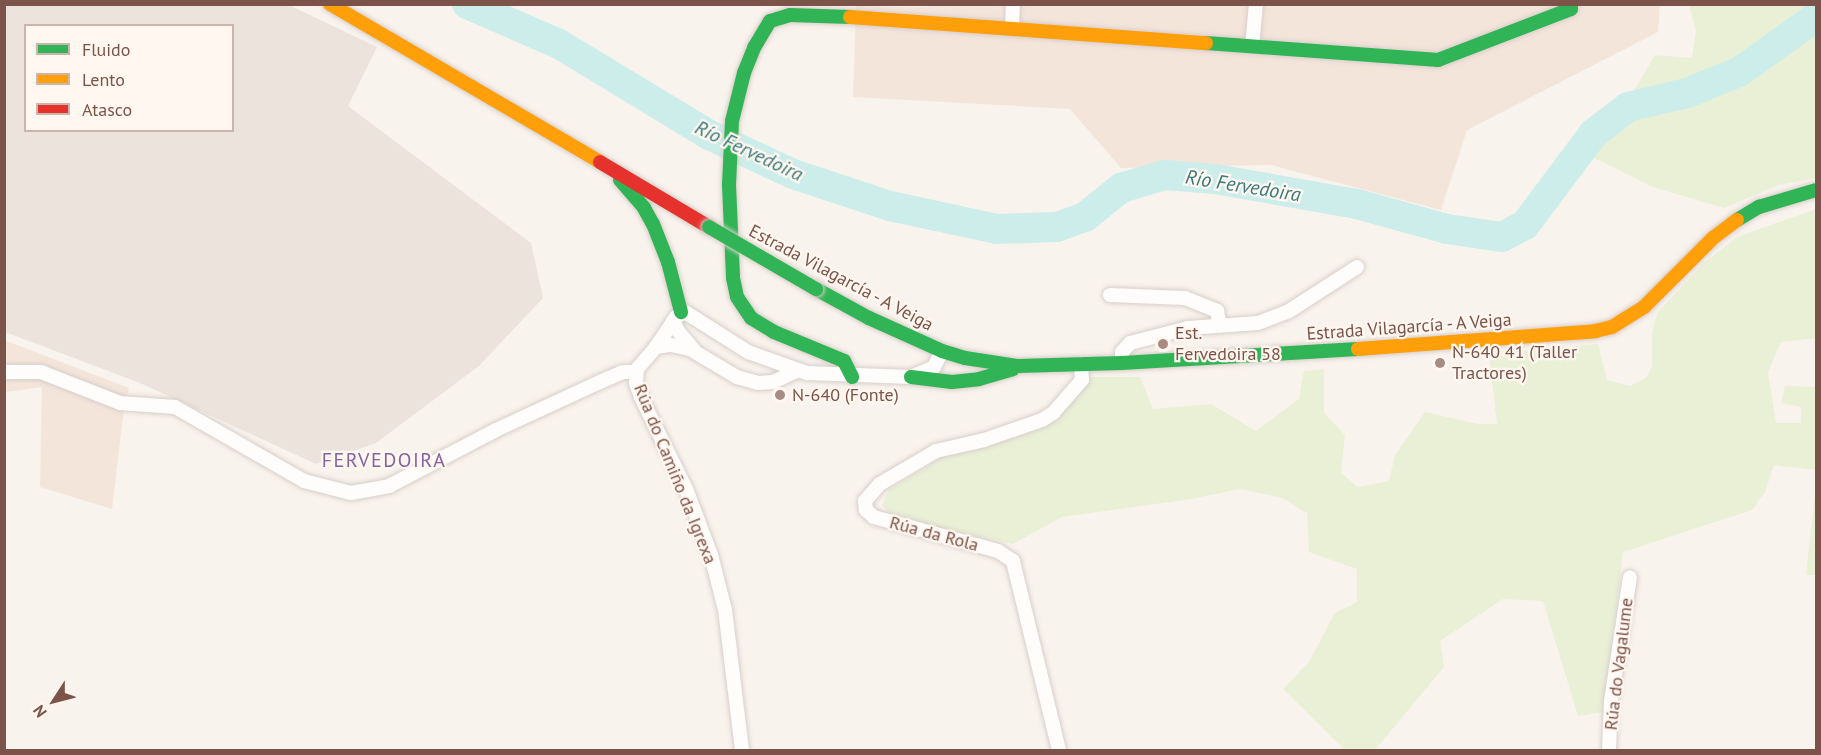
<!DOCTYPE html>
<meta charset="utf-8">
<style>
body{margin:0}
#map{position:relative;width:1821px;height:755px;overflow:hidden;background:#f9f3ed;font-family:"PT Sans",sans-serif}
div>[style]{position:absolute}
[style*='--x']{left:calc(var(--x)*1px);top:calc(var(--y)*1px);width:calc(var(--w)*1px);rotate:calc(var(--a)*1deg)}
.residential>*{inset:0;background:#f4e5db}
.industrial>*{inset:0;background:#ede3dd}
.green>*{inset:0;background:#e9f0d6}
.river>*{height:30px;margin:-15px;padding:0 15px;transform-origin:15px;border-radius:15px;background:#cdedeb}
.roads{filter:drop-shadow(0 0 2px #d8ceca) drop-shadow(0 0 2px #d8ceca)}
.street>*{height:14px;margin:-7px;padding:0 7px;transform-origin:7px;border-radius:7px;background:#fefdfc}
.fast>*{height:14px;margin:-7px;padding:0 7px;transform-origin:7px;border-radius:7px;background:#30b455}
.slow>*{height:14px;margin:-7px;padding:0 7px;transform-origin:7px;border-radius:7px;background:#ff9f0a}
.jam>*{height:14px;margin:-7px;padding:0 7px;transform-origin:7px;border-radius:7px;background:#e5322d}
.bridges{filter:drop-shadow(0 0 2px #dacfca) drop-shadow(0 0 2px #dacfca)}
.fast-bridge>*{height:14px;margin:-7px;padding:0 7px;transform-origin:7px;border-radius:7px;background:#30b455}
.dots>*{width:16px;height:16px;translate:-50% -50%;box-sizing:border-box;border:3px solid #fff7f0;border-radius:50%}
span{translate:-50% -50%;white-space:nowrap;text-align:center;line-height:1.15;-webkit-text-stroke:4.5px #fff7f0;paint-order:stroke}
.street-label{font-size:18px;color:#7c5349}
.poi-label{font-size:18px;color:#7c5349}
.left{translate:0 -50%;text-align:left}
.water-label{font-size:20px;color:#387a7a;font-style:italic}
.neighbourhood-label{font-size:20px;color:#82649f;letter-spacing:1.5px}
.frame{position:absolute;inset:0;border:6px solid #7c5349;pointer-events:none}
.legend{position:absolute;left:24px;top:24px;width:210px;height:108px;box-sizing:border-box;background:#fff7f0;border:2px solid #cbb5ad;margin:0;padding:8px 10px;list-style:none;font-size:18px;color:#7c5349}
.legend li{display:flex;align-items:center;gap:12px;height:30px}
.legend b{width:30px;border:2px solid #cbb5ad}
.north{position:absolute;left:24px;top:671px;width:60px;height:60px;-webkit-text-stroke:4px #fff7f0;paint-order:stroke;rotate:234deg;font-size:16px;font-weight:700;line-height:24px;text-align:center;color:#7c5349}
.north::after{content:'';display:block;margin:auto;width:21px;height:27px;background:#7c5349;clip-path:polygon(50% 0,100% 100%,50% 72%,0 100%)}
</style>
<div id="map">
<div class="residential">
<div style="clip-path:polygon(927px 4px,1660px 5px,1658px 32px,1467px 130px,1441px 210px,1271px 165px,1121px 168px,1070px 109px,853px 97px,856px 6px,927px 7px)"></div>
<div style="clip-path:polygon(4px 340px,129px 388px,124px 408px,112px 509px,40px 487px,42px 387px,5px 392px)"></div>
</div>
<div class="industrial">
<div style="clip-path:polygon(evenodd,4px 5px,289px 5px,377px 47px,348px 106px,531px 243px,543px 298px,479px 366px,376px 443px,316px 464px,140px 383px,5px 332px,4px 5px,26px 26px,232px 26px,232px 130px,26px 130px,26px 26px)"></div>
</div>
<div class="green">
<div style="clip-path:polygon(1689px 5px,1816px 5px,1816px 178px,1779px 185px,1724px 208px,1653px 187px,1594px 158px,1655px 55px,1692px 58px,1696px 30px)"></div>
<div style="clip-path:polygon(1816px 209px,1816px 338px,1781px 342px,1768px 372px,1776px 423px,1801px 423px,1801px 407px,1781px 403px,1785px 386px,1816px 387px,1816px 470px,1774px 465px,1765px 492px,1752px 510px,1623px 552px,1604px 712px,1578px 716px,1543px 601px,1503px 599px,1440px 641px,1444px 667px,1375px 750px,1345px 750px,1283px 689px,1309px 662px,1335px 613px,1357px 602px,1357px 569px,1309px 552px,1307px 513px,1282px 498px,1240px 489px,1191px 499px,1062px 517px,1013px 544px,896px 521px,882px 505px,889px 490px,947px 454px,1056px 419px,1089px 377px,1140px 377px,1153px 409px,1211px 404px,1256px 431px,1299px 399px,1304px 371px,1324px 369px,1324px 413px,1345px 435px,1341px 473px,1358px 487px,1389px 481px,1395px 455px,1425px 412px,1478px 424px,1497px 424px,1489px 354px,1598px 344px,1607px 380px,1630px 386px,1646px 378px,1652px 366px,1652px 334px,1657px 313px,1704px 263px,1737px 237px)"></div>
<div style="clip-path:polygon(1816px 485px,1816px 575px,1806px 575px)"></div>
</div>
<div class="river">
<div style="--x:467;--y:4;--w:100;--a:23.5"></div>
<div style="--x:559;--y:44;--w:175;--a:31.2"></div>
<div style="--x:709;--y:135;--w:93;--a:24.9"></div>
<div style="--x:793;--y:174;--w:102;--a:18.3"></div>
<div style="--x:890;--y:206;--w:109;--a:12.1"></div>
<div style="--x:997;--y:229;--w:60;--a:-1.9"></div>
<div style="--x:1057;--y:227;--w:30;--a:-20"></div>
<div style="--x:1085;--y:217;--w:46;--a:-38.9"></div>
<div style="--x:1121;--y:188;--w:46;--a:-16.5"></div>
<div style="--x:1165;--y:175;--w:50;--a:4.6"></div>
<div style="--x:1215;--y:179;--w:144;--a:10"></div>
<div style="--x:1357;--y:204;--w:93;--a:15.5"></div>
<div style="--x:1447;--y:229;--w:56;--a:8.3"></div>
<div style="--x:1502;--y:237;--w:26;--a:-28"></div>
<div style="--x:1525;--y:225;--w:114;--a:-53.2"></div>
<div style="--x:1593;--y:134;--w:44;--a:-37.6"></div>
<div style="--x:1628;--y:107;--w:61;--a:-13.3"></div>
<div style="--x:1687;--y:93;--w:56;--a:-22"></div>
<div style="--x:1739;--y:72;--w:95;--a:-35.5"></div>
</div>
<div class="roads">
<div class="street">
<div style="--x:1012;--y:29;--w:25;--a:-88"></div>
<div style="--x:1252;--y:46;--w:42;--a:-84.6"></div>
<div style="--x:1110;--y:295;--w:75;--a:2.3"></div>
<div style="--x:1185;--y:298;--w:35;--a:22"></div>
<div style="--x:1217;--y:311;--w:15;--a:79"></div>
<div style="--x:673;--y:321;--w:11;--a:63"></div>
<div style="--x:678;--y:331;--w:26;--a:50"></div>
<div style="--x:656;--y:347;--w:15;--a:-8"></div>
<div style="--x:671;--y:345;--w:19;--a:12"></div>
<div style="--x:690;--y:349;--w:55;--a:30.8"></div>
<div style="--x:737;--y:377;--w:22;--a:16"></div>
<div style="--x:758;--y:383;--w:15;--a:-4"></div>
<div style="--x:773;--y:382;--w:26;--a:-25"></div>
<div style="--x:1122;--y:363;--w:11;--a:-90"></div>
<div style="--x:1122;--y:352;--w:12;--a:-48"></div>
<div style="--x:1130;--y:343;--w:60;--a:-14.5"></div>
<div style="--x:1188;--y:328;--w:70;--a:-4.1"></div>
<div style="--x:1258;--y:323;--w:33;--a:-21"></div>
<div style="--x:1289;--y:311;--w:81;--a:-32.9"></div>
<div style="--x:4;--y:372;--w:37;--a:0"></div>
<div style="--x:41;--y:372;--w:85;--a:21.4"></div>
<div style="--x:120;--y:403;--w:55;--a:4.2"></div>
<div style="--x:175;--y:407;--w:149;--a:29.8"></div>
<div style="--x:304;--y:481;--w:49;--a:14.3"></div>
<div style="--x:351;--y:493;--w:39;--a:-10"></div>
<div style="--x:389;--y:486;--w:121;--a:-27.6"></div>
<div style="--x:496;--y:430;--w:117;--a:-24.8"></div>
<div style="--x:602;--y:381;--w:23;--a:-23"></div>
<div style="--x:623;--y:372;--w:12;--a:0"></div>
<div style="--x:742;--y:750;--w:141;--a:-96.9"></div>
<div style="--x:725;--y:610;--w:57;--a:-104.3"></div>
<div style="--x:711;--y:555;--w:71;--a:-110.7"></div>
<div style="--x:686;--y:489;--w:102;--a:-116.1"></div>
<div style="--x:641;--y:397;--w:15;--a:-110"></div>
<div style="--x:636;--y:383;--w:14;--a:-86"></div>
<div style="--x:637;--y:369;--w:29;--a:-49"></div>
<div style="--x:656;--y:347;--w:36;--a:-56"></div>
<div style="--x:676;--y:317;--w:10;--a:-29"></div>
<div style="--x:685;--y:312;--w:75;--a:32.4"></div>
<div style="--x:748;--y:352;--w:63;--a:19.6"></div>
<div style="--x:807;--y:373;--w:104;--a:2.2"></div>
<div style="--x:911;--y:377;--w:25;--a:-23"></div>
<div style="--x:934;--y:367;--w:18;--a:-63"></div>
<div style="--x:1059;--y:750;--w:195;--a:-103.7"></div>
<div style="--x:1013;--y:561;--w:18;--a:-146"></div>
<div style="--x:998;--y:551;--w:129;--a:-164.7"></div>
<div style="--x:874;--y:517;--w:11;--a:-139"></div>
<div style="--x:866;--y:510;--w:9;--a:-96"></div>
<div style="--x:865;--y:501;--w:23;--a:-49"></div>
<div style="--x:880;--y:484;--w:65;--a:-30.5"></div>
<div style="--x:936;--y:451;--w:49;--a:-12.9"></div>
<div style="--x:984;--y:440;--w:61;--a:-19"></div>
<div style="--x:1042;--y:420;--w:13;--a:-32"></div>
<div style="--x:1053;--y:413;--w:44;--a:-48.7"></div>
<div style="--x:1082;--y:380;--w:16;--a:-94"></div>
<div style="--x:1609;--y:750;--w:49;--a:-87.7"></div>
<div style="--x:1611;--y:701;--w:125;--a:-81.3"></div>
</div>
<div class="fast">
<div style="--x:850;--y:17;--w:60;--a:-178.1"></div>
<div style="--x:790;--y:15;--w:21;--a:163"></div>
<div style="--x:770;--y:21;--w:31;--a:121"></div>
<div style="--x:754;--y:48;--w:27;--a:112"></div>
<div style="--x:744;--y:73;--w:49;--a:104"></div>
<div style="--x:732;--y:121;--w:64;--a:92.7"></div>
<div style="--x:729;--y:185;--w:93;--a:87.5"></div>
<div style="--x:733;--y:278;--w:19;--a:78"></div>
<div style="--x:737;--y:297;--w:25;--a:56"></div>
<div style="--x:751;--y:318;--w:27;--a:31"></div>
<div style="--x:774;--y:332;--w:76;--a:22.5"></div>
<div style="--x:844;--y:361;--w:18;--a:63"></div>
<div style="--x:1206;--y:43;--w:233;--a:4.2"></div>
<div style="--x:1438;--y:60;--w:142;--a:-21"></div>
<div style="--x:1571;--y:9;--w:5;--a:-90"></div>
<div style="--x:620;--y:180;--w:37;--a:49"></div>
<div style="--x:644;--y:208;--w:18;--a:61"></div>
<div style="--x:653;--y:224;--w:41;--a:68.5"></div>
<div style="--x:668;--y:262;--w:52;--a:75.4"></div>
<div style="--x:1737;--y:220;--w:26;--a:-31"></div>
<div style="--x:1759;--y:207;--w:59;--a:-16.6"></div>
<div style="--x:816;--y:289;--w:60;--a:28.7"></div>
<div style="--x:869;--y:318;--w:80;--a:24.3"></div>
<div style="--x:942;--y:351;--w:24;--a:17"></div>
<div style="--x:965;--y:358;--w:54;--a:8.6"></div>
<div style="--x:1018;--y:366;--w:104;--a:-1.7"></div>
<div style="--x:1122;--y:363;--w:236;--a:-3.4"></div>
<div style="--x:911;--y:377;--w:41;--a:7"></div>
<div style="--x:952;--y:382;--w:27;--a:-6"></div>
<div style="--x:979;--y:379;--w:35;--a:-16"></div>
</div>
<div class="slow">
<div style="--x:330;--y:4;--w:313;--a:30.3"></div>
<div style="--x:850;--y:17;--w:357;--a:4.2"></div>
<div style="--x:1358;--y:349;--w:238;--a:-4.3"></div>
<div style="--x:1595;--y:331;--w:17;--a:-13"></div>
<div style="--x:1612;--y:327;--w:38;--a:-32"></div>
<div style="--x:1644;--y:307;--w:98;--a:-45"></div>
<div style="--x:1713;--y:238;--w:30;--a:-37"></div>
</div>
<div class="jam">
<div style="--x:600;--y:162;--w:127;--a:30.8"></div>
</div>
</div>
<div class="bridges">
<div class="fast-bridge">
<div style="--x:709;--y:227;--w:124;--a:30.1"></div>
</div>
</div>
<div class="dots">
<div style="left:1163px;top:344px;background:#a88b82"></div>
<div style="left:1440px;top:363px;background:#a88b82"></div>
<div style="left:780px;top:395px;background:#a88b82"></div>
</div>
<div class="street-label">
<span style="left:841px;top:278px;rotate:28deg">Estrada Vilagarcía - A Veiga</span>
<span style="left:1409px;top:327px;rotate:-4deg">Estrada Vilagarcía - A Veiga</span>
<span style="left:675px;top:474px;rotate:68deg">Rúa do Camiño da Igrexa</span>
<span style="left:934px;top:534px;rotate:15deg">Rúa da Rola</span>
<span style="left:1619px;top:664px;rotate:-83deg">Rúa do Vagalume</span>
</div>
<div class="poi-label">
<span class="left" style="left:1175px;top:344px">Est.<br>Fervedoira 58</span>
<span class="left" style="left:1452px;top:363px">N-640 41 (Taller<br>Tractores)</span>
<span class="left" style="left:792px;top:395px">N-640 (Fonte)</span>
</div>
<div class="water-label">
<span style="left:749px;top:151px;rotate:25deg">Río Fervedoira</span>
<span style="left:1243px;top:186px;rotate:9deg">Río Fervedoira</span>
</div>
<div class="neighbourhood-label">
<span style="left:384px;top:460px">FERVEDOIRA</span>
</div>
<div class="frame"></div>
<ul class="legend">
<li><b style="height:8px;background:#30b455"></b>Fluido</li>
<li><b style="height:8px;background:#ff9f0a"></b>Lento</li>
<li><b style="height:8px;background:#e5322d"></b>Atasco</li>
</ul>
<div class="north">N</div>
</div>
